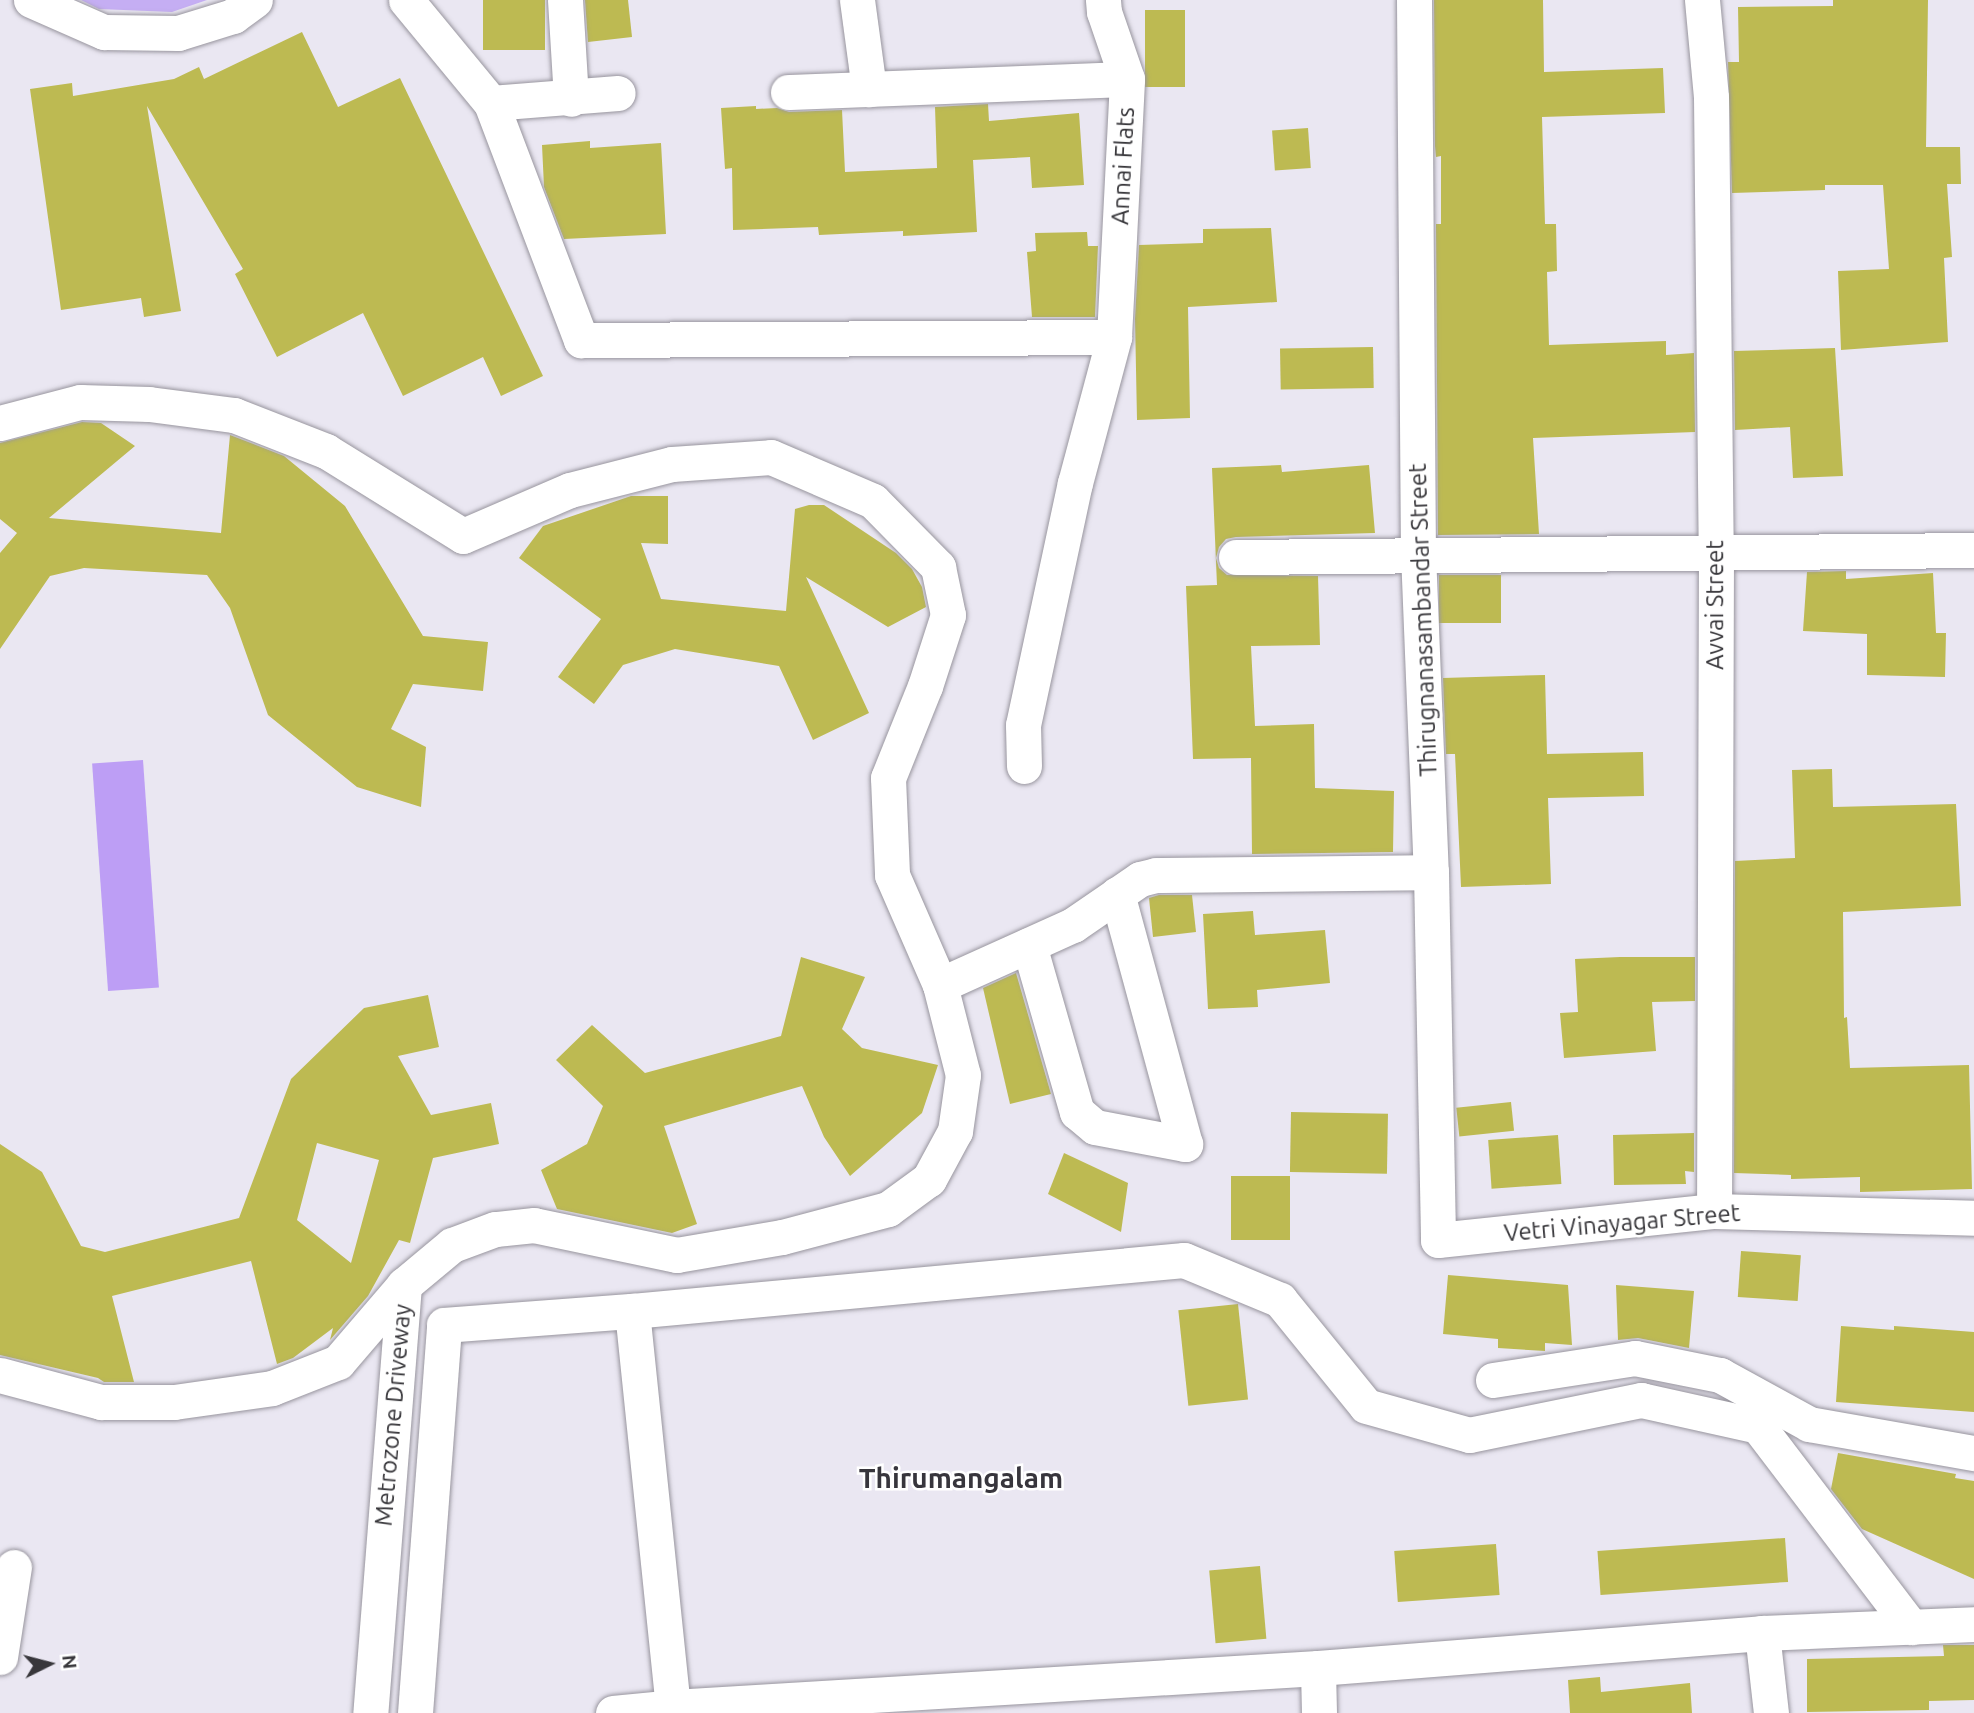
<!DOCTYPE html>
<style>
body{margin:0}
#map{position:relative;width:1974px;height:1713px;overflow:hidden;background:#eae7f2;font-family:Ubuntu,sans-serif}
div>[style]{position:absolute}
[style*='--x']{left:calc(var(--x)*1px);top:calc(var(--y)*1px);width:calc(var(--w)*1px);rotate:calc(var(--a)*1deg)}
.green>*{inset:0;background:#c5aef3}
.water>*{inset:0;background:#bd9ef5;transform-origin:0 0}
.building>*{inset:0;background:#bdba52;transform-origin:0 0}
.roads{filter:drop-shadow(0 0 2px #98959e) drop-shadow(0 0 2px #98959e)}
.minor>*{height:35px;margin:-17.5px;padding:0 17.5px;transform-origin:17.5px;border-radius:17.5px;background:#fff}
span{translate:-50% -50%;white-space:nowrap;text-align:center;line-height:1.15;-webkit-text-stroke:5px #fff;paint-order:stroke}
.street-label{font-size:24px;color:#38373b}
.quarter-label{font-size:28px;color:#37353c;font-weight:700}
.north{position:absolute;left:14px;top:1629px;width:70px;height:70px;-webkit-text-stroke:5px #fff;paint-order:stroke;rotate:84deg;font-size:19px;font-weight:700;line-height:28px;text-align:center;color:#38373b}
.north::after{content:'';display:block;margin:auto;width:24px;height:32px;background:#38373b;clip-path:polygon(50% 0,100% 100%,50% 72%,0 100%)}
</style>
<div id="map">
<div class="green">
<div style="clip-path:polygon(81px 0,207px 0,172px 12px,99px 9px)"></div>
</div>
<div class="water">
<div style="left:143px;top:760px;width:228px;height:51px;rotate:86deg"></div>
</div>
<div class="building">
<div style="left:483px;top:0;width:62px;height:50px"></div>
<div style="clip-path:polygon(585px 0,628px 0,632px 37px,588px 42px)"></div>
<div style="clip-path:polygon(1434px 0,1543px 0,1544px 72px,1663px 68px,1665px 113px,1542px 117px,1545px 224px,1556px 224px,1557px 271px,1547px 272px,1549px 345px,1666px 341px,1666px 355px,1694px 353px,1695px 432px,1533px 438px,1539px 534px,1438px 535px,1436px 224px,1441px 224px,1441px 156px,1436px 157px,1435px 146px)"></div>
<div style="clip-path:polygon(1833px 0,1928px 0,1926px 147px,1960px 147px,1961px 184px,1947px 184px,1952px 257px,1944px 258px,1948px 342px,1841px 350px,1838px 271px,1889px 269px,1883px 185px,1825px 185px,1825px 190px,1732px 193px,1728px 62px,1739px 62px,1738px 7px,1833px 6px)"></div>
<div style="left:1145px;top:10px;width:40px;height:77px"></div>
<div style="clip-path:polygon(302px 32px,338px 107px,400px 78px,543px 376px,501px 396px,483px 357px,403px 396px,363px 313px,277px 357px,235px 274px,243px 269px,147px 106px,181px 311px,144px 317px,141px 298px,61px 310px,30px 89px,72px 83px,73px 96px,174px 79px,199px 67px,204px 79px)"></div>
<div style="clip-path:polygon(988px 104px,989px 121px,1079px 113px,1084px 185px,1032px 188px,1030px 157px,973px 160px,977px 232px,903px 236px,903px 231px,819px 235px,818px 227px,733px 230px,732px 168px,725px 169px,721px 108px,756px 106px,756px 109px,777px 108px,789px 112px,842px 110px,845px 172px,937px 168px,935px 107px)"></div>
<div style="left:1308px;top:128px;width:40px;height:36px;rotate:86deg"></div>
<div style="clip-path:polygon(590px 141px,590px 148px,661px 143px,666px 234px,564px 239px,544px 187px,542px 145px)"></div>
<div style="clip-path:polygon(1271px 228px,1277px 302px,1188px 307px,1190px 418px,1137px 420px,1135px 319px,1139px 245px,1203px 243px,1203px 229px)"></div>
<div style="clip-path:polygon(1087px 232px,1088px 246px,1098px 246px,1095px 317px,1032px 317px,1027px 252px,1036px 251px,1035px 233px)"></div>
<div style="left:1373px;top:347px;width:41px;height:93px;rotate:89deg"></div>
<div style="clip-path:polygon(1835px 348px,1843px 476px,1793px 478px,1790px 427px,1735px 430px,1734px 351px)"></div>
<div style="clip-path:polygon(82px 422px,101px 423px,135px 446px,49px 518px,221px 533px,230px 435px,284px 456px,345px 506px,423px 636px,488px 642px,483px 691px,413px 684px,391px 729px,426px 747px,421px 807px,357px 787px,268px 715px,230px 608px,207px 575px,84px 568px,50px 576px,0 649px,0 553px,17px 533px,0 519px,0 443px)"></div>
<div style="clip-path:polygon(1281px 465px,1282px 472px,1369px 465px,1375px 533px,1236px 537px,1226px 539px,1219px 547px,1216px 558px,1219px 568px,1227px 575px,1318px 576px,1320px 645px,1251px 646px,1255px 726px,1314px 724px,1315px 788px,1394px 791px,1393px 852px,1252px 854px,1251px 758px,1193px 759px,1186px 586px,1217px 585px,1212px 468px)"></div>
<div style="clip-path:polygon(631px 496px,668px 496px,668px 544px,641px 543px,661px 599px,786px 611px,795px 509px,809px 505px,824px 505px,896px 553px,912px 569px,922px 587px,926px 607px,888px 627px,806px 577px,869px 713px,813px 740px,779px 666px,675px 649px,623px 665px,594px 704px,558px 677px,601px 619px,519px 558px,543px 526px)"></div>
<div style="clip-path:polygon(1846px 571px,1846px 579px,1933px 573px,1936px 633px,1946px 633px,1945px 677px,1867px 675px,1867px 634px,1803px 631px,1807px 572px)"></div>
<div style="left:1439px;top:575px;width:62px;height:48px"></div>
<div style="clip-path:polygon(1545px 675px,1547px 754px,1643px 752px,1644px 796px,1548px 798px,1551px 884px,1461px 887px,1455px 754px,1446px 754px,1443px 678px)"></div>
<div style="clip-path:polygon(1832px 769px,1833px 807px,1956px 804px,1961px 906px,1843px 912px,1844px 1018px,1847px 1017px,1850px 1068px,1969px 1065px,1972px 1189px,1860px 1192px,1860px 1177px,1791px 1179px,1791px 1175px,1734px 1173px,1735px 861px,1795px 858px,1792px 770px)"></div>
<div style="clip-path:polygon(1159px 895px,1192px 895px,1196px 932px,1153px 937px,1149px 898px)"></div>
<div style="clip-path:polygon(1253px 911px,1255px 935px,1325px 930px,1330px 983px,1257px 990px,1258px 1007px,1208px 1009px,1203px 914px)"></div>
<div style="clip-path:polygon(801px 957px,865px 977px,842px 1029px,862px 1048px,938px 1065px,922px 1113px,850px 1176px,824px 1137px,802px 1086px,664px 1126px,697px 1224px,672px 1233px,557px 1209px,541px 1170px,587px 1144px,603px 1106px,556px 1060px,592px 1025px,645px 1073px,781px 1036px)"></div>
<div style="clip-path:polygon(1620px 957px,1695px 957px,1695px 1001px,1652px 1002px,1656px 1051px,1564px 1058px,1560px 1013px,1578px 1012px,1575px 959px)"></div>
<div style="clip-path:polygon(1016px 973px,1051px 1094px,1010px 1104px,983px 988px)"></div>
<div style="clip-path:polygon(evenodd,428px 995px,439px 1047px,398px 1056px,431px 1115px,491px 1103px,499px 1144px,433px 1158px,410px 1243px,399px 1240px,368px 1296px,330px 1340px,333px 1328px,293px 1358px,277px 1364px,251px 1261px,112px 1296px,134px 1382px,104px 1382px,98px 1378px,0 1355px,0 1144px,42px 1172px,81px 1246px,105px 1252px,239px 1218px,291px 1079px,364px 1008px,428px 995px,317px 1143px,379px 1160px,351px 1263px,297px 1220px,317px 1143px)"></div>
<div style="left:1511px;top:1102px;width:29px;height:55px;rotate:84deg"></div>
<div style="left:1291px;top:1112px;width:97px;height:60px;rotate:1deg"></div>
<div style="clip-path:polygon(1694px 1133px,1694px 1172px,1685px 1171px,1686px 1184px,1614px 1185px,1613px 1135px)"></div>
<div style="left:1558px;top:1135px;width:49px;height:70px;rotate:86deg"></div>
<div style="clip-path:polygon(1064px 1153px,1128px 1183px,1121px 1232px,1048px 1194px)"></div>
<div style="left:1231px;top:1176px;width:59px;height:64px"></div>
<div style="left:1741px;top:1251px;width:60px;height:46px;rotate:4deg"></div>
<div style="clip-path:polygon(1448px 1275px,1568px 1285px,1572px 1345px,1545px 1343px,1545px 1351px,1498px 1348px,1498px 1339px,1443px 1334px)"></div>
<div style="clip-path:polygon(1616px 1285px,1694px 1291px,1689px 1348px,1638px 1338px,1618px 1340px)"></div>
<div style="left:1238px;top:1304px;width:96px;height:60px;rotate:84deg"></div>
<div style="clip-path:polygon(1841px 1326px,1894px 1330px,1894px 1326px,1974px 1332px,1974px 1412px,1836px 1402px)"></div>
<div style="clip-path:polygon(1838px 1453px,1956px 1474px,1955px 1478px,1974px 1481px,1974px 1579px,1862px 1529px,1831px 1489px)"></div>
<div style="left:1785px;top:1538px;width:44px;height:188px;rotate:86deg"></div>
<div style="left:1496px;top:1544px;width:51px;height:102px;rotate:86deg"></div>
<div style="left:1260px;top:1566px;width:73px;height:51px;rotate:85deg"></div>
<div style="clip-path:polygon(1943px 1645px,1974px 1645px,1974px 1700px,1929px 1701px,1929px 1710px,1807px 1712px,1807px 1659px,1944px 1656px)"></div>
<div style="clip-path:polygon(1600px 1677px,1601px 1692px,1690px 1683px,1692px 1713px,1570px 1713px,1568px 1680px)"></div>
</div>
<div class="roads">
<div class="minor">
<div style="--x:31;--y:0;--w:80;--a:23.7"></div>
<div style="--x:104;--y:32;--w:74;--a:0.8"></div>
<div style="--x:178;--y:33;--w:58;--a:-17.2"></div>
<div style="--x:233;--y:16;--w:27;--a:-36"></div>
<div style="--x:406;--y:0;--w:134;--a:50.5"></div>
<div style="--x:491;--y:103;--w:254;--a:69.2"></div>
<div style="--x:581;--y:340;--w:533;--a:-0.32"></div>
<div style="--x:565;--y:0;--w:99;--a:86.5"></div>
<div style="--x:857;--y:0;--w:90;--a:82.3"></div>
<div style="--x:1414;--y:0;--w:553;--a:89.59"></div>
<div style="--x:1418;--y:553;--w:319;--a:87.7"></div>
<div style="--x:1431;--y:872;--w:368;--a:88.9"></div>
<div style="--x:1438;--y:1240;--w:278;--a:-6"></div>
<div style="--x:1714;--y:1211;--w:260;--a:1.5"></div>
<div style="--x:1702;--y:0;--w:97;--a:84.7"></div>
<div style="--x:1711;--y:97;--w:456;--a:89.4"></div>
<div style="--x:1716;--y:553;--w:658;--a:90.17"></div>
<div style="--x:788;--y:92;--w:339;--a:-2.2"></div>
<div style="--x:491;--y:103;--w:127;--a:-4.5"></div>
<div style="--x:0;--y:423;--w:83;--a:-14.7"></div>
<div style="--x:80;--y:402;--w:69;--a:1.7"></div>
<div style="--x:149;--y:404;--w:86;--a:7.4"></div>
<div style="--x:234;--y:415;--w:99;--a:21.4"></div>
<div style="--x:326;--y:451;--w:161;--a:31.8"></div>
<div style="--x:463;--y:536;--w:116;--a:-23.3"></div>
<div style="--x:570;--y:490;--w:105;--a:-14.3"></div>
<div style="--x:672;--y:464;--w:99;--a:-4"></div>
<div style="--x:771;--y:457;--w:111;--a:23.3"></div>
<div style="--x:873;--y:501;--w:93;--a:45.4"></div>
<div style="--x:938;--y:567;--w:49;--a:78.2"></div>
<div style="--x:948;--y:615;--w:75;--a:107.9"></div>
<div style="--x:925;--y:686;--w:99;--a:111.9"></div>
<div style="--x:888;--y:778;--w:97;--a:87.6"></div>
<div style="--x:892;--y:875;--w:120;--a:66.4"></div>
<div style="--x:940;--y:985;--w:93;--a:75.7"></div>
<div style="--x:963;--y:1075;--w:57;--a:98.1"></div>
<div style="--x:955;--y:1131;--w:55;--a:118.4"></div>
<div style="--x:929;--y:1179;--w:51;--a:143.8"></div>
<div style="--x:888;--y:1209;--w:110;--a:165.2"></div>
<div style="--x:782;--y:1237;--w:107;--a:170.3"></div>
<div style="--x:677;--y:1255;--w:146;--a:-168.2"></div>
<div style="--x:534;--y:1225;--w:39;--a:174"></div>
<div style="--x:495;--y:1229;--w:46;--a:159.6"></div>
<div style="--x:452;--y:1245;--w:62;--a:140.2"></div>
<div style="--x:404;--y:1285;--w:429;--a:94.5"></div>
<div style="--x:1236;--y:557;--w:738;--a:-0.54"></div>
<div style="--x:1024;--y:766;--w:41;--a:-91.4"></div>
<div style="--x:1023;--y:725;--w:248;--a:-77.9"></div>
<div style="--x:1075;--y:483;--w:151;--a:-75"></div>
<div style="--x:1114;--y:337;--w:258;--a:-87.1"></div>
<div style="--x:1127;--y:79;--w:71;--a:-108.9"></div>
<div style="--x:1104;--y:12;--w:12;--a:-95"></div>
<div style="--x:1029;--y:945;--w:174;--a:74"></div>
<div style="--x:1077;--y:1112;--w:23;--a:40"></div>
<div style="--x:1095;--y:1127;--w:92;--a:10.7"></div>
<div style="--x:1185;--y:1144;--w:259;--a:-105.2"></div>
<div style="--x:940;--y:985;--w:146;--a:-24.3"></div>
<div style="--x:1073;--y:925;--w:81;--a:-34.5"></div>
<div style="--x:1140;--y:879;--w:16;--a:-14"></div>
<div style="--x:1156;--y:875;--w:275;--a:-0.6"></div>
<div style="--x:632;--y:1311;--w:398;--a:84.1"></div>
<div style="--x:0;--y:1375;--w:105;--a:15"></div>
<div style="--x:101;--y:1402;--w:73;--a:0"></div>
<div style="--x:174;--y:1402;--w:99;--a:-8.1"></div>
<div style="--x:272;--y:1388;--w:71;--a:-21.5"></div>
<div style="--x:338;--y:1362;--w:101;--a:-49.4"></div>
<div style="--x:1493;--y:1380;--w:144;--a:-8.8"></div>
<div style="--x:1635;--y:1358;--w:87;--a:11.3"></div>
<div style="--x:1720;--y:1375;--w:102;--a:28.8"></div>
<div style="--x:1809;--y:1424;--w:168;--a:10"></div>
<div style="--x:1762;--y:1633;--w:81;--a:83.6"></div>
<div style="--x:0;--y:1657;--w:91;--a:-81.2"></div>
<div style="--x:415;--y:1713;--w:389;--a:-85.7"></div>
<div style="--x:444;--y:1325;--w:189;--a:-4.3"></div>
<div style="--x:632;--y:1311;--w:554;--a:-5.28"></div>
<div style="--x:1184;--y:1260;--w:104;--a:22.6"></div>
<div style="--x:1280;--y:1300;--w:136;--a:50.9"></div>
<div style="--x:1366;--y:1406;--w:107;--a:15.7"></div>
<div style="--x:1469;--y:1435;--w:176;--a:-11.5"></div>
<div style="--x:1641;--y:1400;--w:120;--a:12.5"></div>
<div style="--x:1758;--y:1426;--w:253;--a:52.7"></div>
<div style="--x:613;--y:1713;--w:60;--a:-5.7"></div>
<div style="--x:673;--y:1707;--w:646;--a:-3.46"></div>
<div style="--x:1319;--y:1713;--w:45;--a:-91.3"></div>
<div style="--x:1318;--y:1668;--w:445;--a:-4.5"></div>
<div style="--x:1762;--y:1633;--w:212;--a:-2.4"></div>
</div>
</div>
<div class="street-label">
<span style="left:1123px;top:166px;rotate:-87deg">Annai Flats</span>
<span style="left:1715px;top:605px;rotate:-90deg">Avvai Street</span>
<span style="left:1423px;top:620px;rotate:-92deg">Thirugnanasambandar Street</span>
<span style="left:1622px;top:1223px;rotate:-5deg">Vetri Vinayagar Street</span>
<span style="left:393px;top:1415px;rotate:-85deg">Metrozone Driveway</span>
</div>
<div class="quarter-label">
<span style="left:961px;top:1478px">Thirumangalam</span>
</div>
<div class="north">N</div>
</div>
